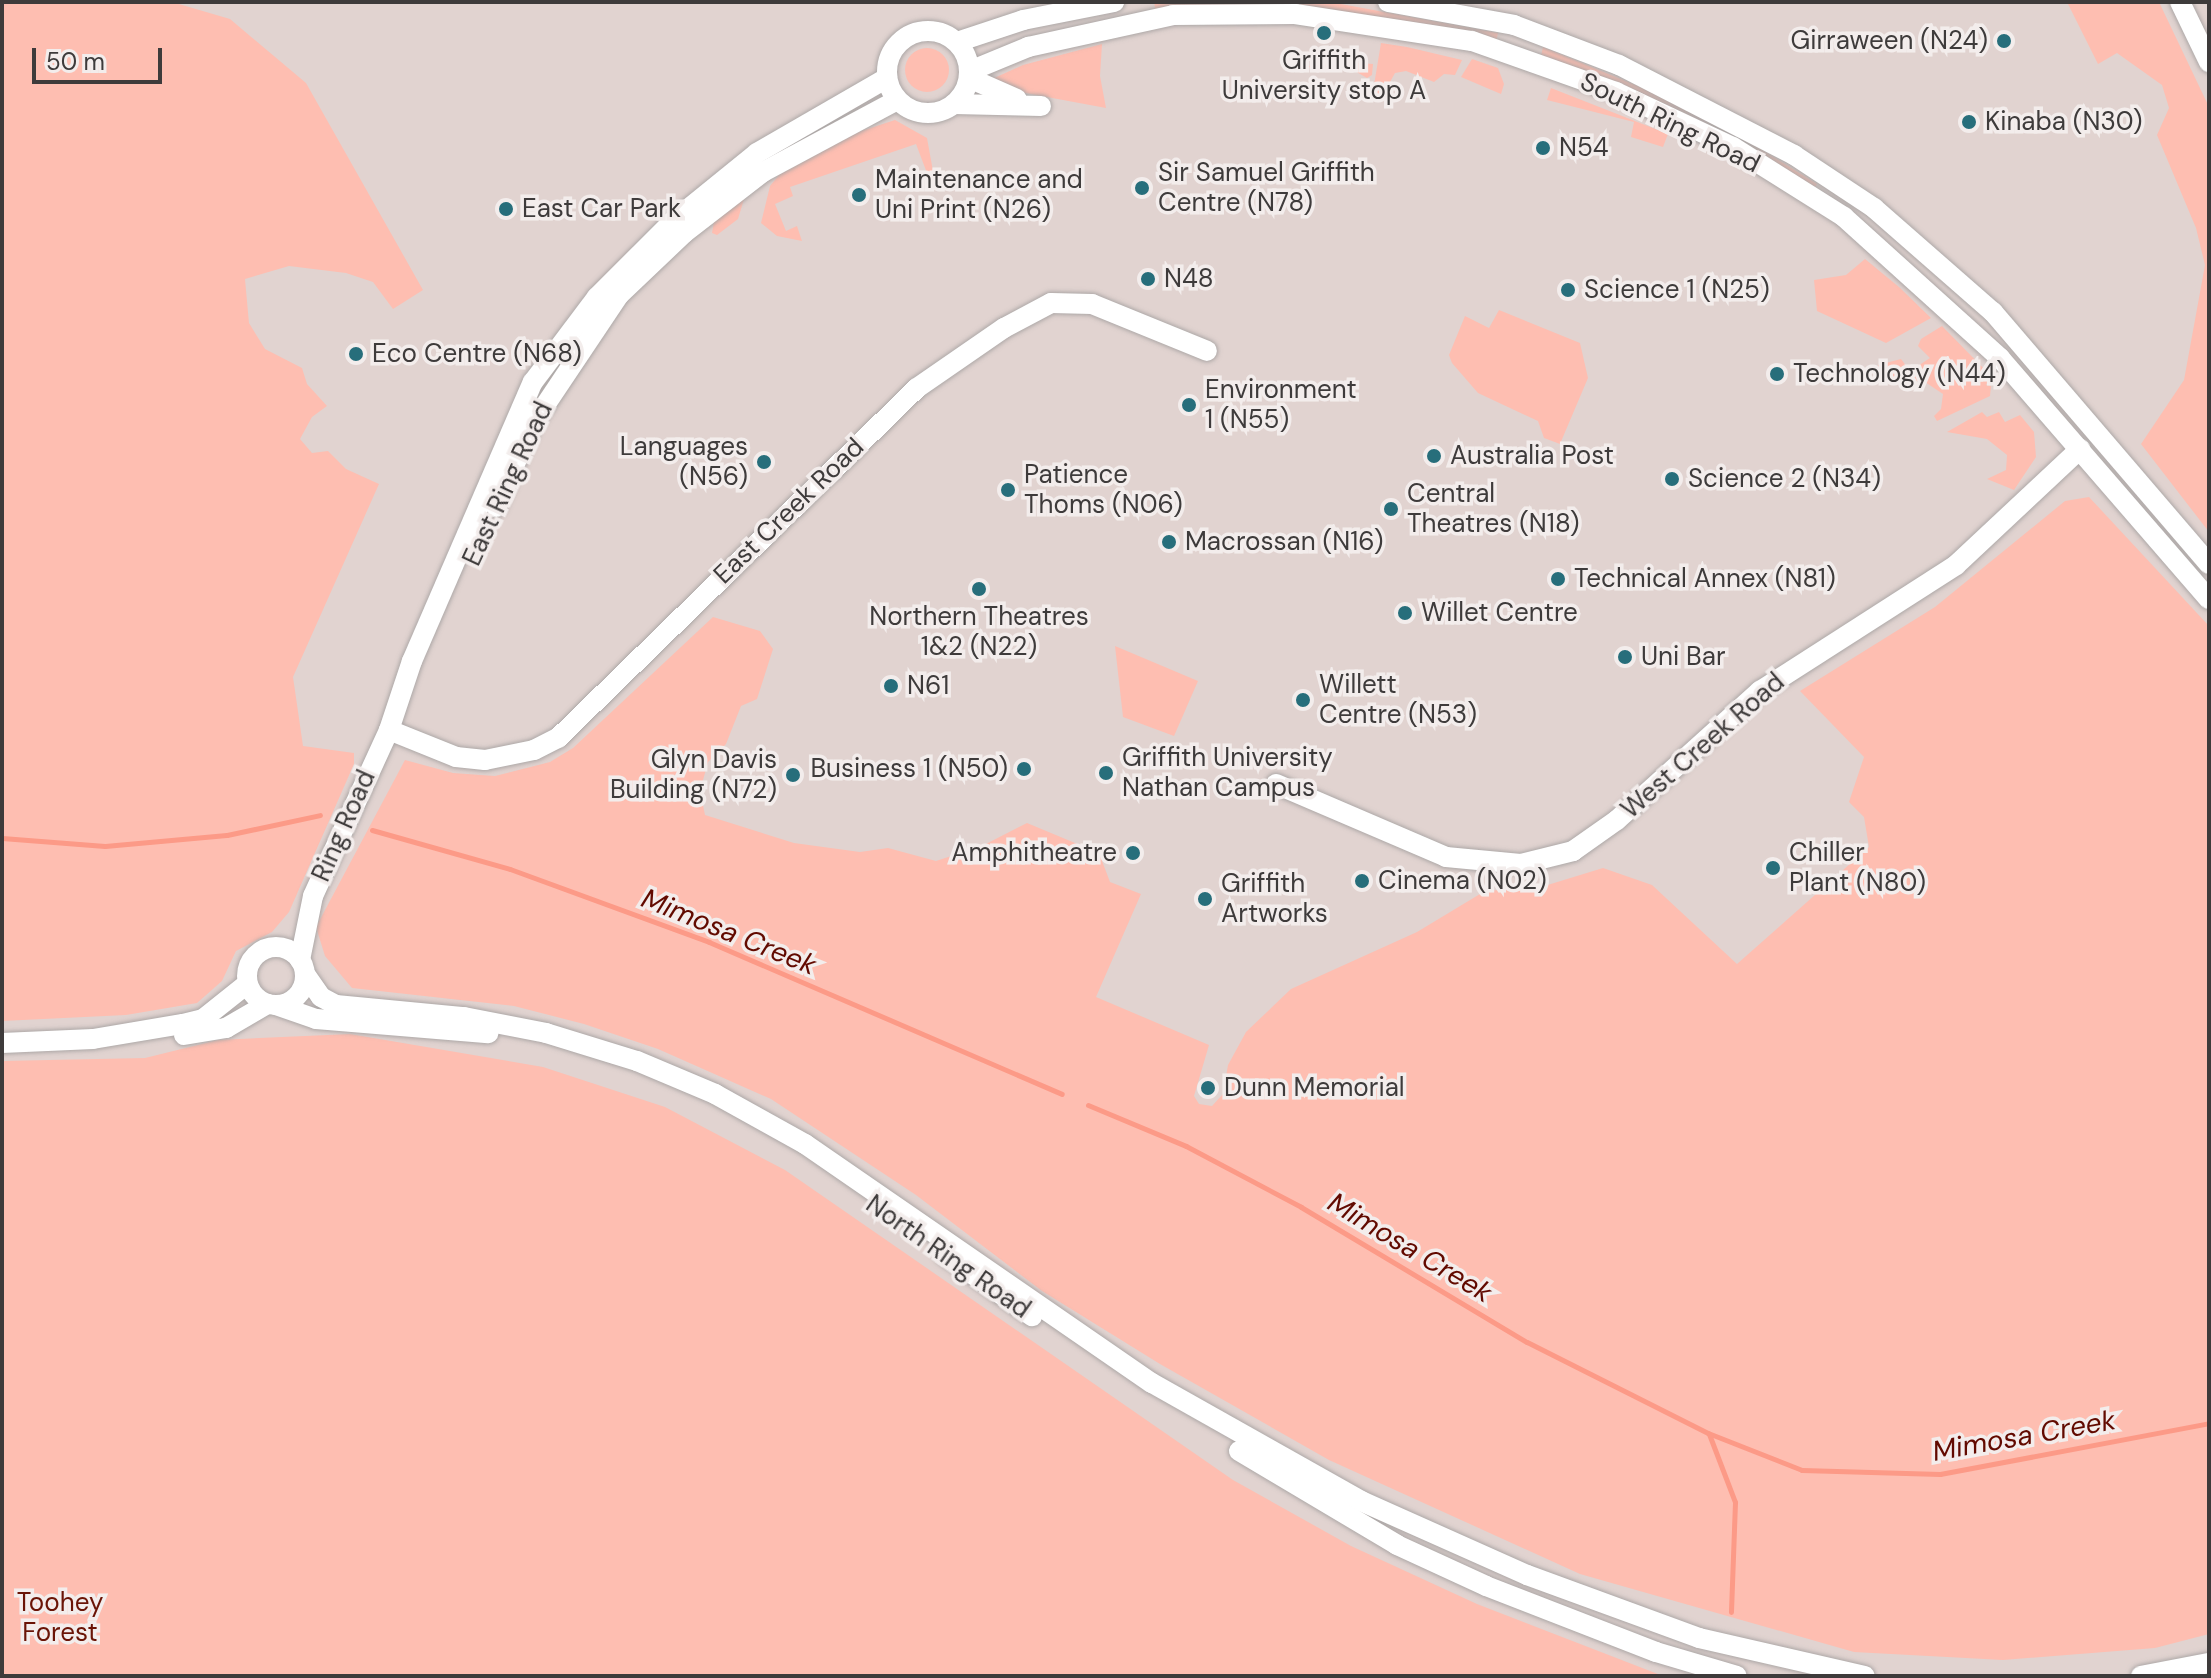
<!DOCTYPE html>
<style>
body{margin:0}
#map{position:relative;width:2211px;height:1678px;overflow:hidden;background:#e6e0df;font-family:"DM Sans",sans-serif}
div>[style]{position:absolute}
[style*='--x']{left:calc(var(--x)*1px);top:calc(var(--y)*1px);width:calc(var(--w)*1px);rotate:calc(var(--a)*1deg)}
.built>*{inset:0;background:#e1d3d0}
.green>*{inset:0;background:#febeb1}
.round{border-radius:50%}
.stream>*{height:5px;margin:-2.5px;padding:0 2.5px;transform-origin:2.5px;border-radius:2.5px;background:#fc9a87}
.roads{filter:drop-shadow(0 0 2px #ada8a7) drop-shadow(0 0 2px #ada8a7)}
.minor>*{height:20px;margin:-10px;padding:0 10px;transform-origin:10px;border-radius:10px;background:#fff}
.minor>.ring{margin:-10px;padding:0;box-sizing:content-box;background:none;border:20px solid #fff;border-radius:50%}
.dots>*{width:22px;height:22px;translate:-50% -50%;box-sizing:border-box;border:4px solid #f3edec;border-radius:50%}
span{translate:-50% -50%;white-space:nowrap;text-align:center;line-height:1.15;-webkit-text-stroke:7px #f3edec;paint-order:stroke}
.poi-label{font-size:26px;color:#3e3b3b}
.right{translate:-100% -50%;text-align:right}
.left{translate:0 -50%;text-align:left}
.street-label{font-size:26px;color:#3e3b3b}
.park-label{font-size:26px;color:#6a1406}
.water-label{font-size:28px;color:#620a00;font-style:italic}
.frame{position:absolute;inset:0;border:4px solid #3e3b3b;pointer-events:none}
.scale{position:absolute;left:32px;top:48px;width:130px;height:36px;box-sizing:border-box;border:4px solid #3e3b3b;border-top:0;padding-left:10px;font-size:24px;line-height:28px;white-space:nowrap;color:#3e3b3b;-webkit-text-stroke:6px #f3edec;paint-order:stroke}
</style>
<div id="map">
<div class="built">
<div style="clip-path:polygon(2px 2px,2209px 2px,2209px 1676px,560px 1676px,2px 1545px)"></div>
</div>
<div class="green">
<div style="clip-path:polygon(2px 2px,172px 2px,230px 19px,306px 83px,423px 290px,393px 309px,373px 282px,346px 273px,289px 266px,245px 279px,249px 323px,265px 349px,302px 368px,307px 384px,327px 406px,312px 417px,300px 439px,312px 453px,328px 451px,346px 469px,379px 484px,293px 677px,303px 746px,354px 753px,354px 764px,289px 912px,272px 932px,236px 951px,222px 981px,197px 1003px,126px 1015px,2px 1021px)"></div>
<div style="clip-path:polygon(1154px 2px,1330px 2px,1498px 33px,1496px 43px,1432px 27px,1156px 13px)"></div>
<div style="clip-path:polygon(2067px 2px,2159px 2px,2209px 107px,2209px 532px,2141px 444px,2184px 380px,2205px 265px,2196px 228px,2157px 135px,2169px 108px,2162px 85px,2117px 53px,2098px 64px)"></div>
<div style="clip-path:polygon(1381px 43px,1407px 47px,1462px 60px,1455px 75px,1444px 74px,1434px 82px,1406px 71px,1395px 73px,1380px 100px,1374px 85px)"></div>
<div style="clip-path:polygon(1102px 44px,1100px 76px,1106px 108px,1014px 91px,992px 79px,1023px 65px)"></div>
<div style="clip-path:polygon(1543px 47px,1701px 112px,1817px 184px,1815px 187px,1541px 56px)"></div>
<div class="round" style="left:905px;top:48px;width:44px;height:44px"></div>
<div style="clip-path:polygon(1472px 59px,1498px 68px,1504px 84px,1501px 94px,1461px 77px)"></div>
<div style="clip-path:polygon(1346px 62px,1373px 64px,1372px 75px,1367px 78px,1348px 67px,1304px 67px)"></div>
<div style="clip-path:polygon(1551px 88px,1668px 134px,1663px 147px,1631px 137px,1634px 122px,1547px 100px)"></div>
<div style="clip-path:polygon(895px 120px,927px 138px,935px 182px,930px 181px,916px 144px,790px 187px,793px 196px,775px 204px,786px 231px,797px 226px,802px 241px,777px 236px,761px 223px,770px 186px,783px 170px,849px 135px)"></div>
<div style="clip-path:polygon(744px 199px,738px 219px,717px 235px,712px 233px,714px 221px)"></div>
<div style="clip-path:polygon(1865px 259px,1899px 287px,1931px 318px,1886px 343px,1817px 311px,1814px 280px,1846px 275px)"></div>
<div style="clip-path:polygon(1499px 310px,1580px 343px,1588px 378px,1560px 444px,1544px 438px,1538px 421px,1478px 393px,1452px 363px,1449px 355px,1465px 316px,1489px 328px)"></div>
<div style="clip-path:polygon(1942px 326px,1992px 377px,1986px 385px,1991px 386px,1990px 396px,1937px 421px,1934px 416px,1941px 409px,1943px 394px,1925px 382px,1880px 377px,1878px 365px,1901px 359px,1910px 371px,1930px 358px,1918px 346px,1921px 339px)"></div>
<div style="clip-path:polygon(1982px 412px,1987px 417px,1999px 412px,2005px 422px,2020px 415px,2034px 432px,2036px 457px,2014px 490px,1987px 479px,2006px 470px,2007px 455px,1987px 439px,1947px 432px)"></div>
<div style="clip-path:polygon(2089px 497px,2209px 626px,2209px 1634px,2155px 1648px,2003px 1660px,1854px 1652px,1580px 1574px,1329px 1460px,1160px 1364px,1042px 1291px,916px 1195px,771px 1099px,658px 1049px,584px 1024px,514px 1006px,352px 988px,325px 956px,316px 927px,405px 760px,453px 773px,495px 776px,550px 762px,573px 748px,713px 617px,760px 631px,773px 649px,757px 699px,741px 706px,726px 744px,708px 762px,700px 791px,705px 815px,794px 843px,860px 852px,888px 848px,936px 861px,982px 846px,1027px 823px,1099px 853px,1110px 882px,1141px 894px,1096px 997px,1209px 1045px,1194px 1096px,1199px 1104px,1212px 1106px,1223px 1094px,1228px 1065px,1246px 1032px,1291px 989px,1417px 932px,1485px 891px,1541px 887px,1603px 868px,1652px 885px,1737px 964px,1869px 847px,1864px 817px,1849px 802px,1864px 757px,1800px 691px,1935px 607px,2065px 501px)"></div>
<div style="clip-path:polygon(1115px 646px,1198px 681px,1174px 736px,1123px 717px)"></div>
<div style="clip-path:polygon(350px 1034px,543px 1067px,665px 1107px,785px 1170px,1233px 1480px,1351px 1546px,1477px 1604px,1663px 1676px,2px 1676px,2px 1061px,145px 1058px,218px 1040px)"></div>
</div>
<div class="stream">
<div style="--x:372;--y:830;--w:143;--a:15.8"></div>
<div style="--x:510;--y:869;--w:212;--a:20.1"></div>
<div style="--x:709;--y:942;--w:384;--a:23.3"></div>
<div style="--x:2;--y:838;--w:103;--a:4.4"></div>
<div style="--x:105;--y:846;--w:122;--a:-5.2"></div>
<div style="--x:227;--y:835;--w:95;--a:-12.1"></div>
<div style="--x:1088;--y:1105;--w:106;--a:22.7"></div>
<div style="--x:1186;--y:1146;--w:130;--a:27.9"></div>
<div style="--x:1301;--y:1207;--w:263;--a:30.9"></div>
<div style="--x:1527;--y:1342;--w:203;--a:26.7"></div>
<div style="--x:1708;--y:1433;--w:101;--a:21.5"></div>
<div style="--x:1802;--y:1470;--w:138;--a:1.7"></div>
<div style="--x:1940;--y:1474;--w:274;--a:-10.7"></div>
<div style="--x:1709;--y:1434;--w:73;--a:69.1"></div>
<div style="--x:1735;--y:1502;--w:110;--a:92.1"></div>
</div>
<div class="roads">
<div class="minor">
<div style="--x:1388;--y:2;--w:128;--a:10.3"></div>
<div style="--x:1514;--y:25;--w:112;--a:20.9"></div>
<div style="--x:1619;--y:65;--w:197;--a:27.2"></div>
<div style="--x:1794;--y:155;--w:96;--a:33.5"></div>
<div style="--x:1874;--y:208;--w:158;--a:41.2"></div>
<div style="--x:1993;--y:312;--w:332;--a:49.4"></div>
<div style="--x:2180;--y:2;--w:67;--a:64.2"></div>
<div class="ring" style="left:887px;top:31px;width:62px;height:62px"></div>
<div style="--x:957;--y:42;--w:70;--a:-18.4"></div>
<div style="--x:1023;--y:20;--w:93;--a:-11.2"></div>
<div style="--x:970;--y:71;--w:63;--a:-22.5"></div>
<div style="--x:1028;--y:47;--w:148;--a:-12.4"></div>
<div style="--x:1173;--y:15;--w:122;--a:-0.5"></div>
<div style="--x:1295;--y:14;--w:179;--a:8.7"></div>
<div style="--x:1472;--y:41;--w:153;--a:19.5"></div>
<div style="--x:1616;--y:92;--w:129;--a:25.2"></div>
<div style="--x:1733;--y:147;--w:131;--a:32.2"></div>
<div style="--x:1844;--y:217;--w:210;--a:42.1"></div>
<div style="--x:2000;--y:358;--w:319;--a:49.1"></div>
<div style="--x:969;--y:78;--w:52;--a:23.6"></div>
<div style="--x:954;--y:104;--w:87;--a:1.3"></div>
<div style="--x:496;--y:507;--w:90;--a:-66.3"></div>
<div style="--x:532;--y:425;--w:156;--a:-56.2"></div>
<div style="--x:619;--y:295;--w:90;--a:-43.6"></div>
<div style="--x:684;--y:233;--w:100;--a:-37.7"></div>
<div style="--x:763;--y:172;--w:152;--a:-28.2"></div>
<div style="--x:389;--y:730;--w:72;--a:21.9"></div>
<div style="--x:456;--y:757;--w:29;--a:6"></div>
<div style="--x:485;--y:760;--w:50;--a:-11.5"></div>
<div style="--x:534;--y:750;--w:27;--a:-27"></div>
<div style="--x:558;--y:738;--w:501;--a:-44.27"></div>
<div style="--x:917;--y:388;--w:106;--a:-34.6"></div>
<div style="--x:1004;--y:328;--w:53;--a:-28"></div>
<div style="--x:1051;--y:303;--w:41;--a:1.4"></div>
<div style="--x:1092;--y:304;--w:124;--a:22.2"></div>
<div style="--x:1276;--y:784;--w:185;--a:23.2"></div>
<div style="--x:1446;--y:857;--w:75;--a:5.3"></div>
<div style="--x:1521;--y:864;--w:54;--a:-14"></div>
<div style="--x:1573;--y:851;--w:54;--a:-35.2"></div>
<div style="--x:1617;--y:820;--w:193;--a:-42.1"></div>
<div style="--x:1760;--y:691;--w:233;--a:-32.7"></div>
<div style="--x:1956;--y:565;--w:170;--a:-43.1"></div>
<div class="ring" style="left:247px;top:947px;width:38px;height:38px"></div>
<div style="--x:300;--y:960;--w:65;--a:-78.5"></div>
<div style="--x:313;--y:896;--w:183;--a:-65.4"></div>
<div style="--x:389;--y:730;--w:73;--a:-71.6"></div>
<div style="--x:412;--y:661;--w:304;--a:-66.6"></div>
<div style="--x:533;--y:382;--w:106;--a:-53"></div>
<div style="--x:597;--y:297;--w:106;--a:-45"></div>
<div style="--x:672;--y:222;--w:109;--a:-39.1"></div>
<div style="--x:757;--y:153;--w:150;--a:-30"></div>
<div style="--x:305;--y:974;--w:28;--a:55"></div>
<div style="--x:321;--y:997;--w:17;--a:28"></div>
<div style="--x:336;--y:1005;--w:129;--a:5.4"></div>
<div style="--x:464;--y:1017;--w:84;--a:11"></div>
<div style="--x:546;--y:1033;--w:95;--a:17.1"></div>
<div style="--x:637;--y:1061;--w:85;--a:22.9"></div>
<div style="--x:715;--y:1094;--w:103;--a:29.1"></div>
<div style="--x:805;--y:1144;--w:421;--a:34.6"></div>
<div style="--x:1152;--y:1383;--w:240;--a:29.4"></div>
<div style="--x:1361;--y:1501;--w:182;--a:24"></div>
<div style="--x:1527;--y:1575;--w:183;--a:20.1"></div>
<div style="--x:1699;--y:1638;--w:170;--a:12.9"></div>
<div style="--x:276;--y:1005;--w:42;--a:19.3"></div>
<div style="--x:316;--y:1019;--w:173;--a:4.7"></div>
<div style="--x:184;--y:1035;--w:43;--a:-9.5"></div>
<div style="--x:226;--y:1028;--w:48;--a:-30.3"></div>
<div style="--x:2;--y:1043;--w:91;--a:-2.5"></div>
<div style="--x:93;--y:1039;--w:91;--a:-9.5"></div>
<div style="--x:183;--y:1024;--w:21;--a:-14"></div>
<div style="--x:203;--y:1019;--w:56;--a:-38.5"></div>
<div style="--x:944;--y:1254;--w:108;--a:35.2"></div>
<div style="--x:1239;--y:1451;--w:184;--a:30.7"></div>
<div style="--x:1397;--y:1545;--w:98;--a:24.7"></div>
<div style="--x:1486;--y:1586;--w:182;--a:21.2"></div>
<div style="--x:1656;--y:1652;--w:84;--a:16.5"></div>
<div style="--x:2141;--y:1676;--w:69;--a:-10.8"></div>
</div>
</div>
<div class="dots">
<div style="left:1324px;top:33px;background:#276e7b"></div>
<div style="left:2004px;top:41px;background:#276e7b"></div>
<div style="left:1969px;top:122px;background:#276e7b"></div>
<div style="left:1543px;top:148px;background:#276e7b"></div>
<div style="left:1142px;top:188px;background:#276e7b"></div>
<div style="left:859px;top:195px;background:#276e7b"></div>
<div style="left:506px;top:209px;background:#276e7b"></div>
<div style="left:1148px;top:279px;background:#276e7b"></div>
<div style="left:1568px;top:290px;background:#276e7b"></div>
<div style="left:356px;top:354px;background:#276e7b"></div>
<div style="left:1777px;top:374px;background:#276e7b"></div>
<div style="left:1189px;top:405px;background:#276e7b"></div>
<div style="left:1434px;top:456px;background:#276e7b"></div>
<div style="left:764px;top:462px;background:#276e7b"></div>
<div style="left:1672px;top:479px;background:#276e7b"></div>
<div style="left:1008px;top:490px;background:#276e7b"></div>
<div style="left:1391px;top:509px;background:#276e7b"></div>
<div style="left:1169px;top:542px;background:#276e7b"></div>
<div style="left:1558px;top:579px;background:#276e7b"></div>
<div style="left:979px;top:589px;background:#276e7b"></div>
<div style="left:1405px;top:613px;background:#276e7b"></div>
<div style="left:1625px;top:657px;background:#276e7b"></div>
<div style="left:891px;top:686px;background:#276e7b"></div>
<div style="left:1303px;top:700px;background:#276e7b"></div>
<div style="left:1024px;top:769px;background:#276e7b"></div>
<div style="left:1106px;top:773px;background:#276e7b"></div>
<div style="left:793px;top:775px;background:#276e7b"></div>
<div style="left:1133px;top:853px;background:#276e7b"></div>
<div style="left:1773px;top:868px;background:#276e7b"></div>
<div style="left:1362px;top:881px;background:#276e7b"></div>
<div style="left:1205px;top:899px;background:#276e7b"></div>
<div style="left:1208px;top:1088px;background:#276e7b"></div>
</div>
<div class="poi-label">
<span class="right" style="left:1988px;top:41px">Girraween (N24)</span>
<span style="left:1324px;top:76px">Griffith<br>University stop A</span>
<span class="left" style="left:1985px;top:122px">Kinaba (N30)</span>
<span class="left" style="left:1559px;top:148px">N54</span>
<span class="left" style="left:1158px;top:188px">Sir Samuel Griffith<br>Centre (N78)</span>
<span class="left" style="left:875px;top:195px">Maintenance and<br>Uni Print (N26)</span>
<span class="left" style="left:522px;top:209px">East Car Park</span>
<span class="left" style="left:1164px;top:279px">N48</span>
<span class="left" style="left:1584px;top:290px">Science 1 (N25)</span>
<span class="left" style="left:372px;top:354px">Eco Centre (N68)</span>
<span class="left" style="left:1793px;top:374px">Technology (N44)</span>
<span class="left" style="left:1205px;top:405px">Environment<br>1 (N55)</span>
<span class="right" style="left:748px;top:462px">Languages<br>(N56)</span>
<span class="left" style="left:1450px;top:456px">Australia Post</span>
<span class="left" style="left:1024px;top:490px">Patience<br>Thoms (N06)</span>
<span class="left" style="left:1688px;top:479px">Science 2 (N34)</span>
<span class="left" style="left:1407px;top:509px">Central<br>Theatres (N18)</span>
<span class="left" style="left:1185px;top:542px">Macrossan (N16)</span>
<span class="left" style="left:1574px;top:579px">Technical Annex (N81)</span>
<span class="left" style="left:1421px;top:613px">Willet Centre</span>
<span style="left:979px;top:632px">Northern Theatres<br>1&amp;2 (N22)</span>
<span class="left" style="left:1641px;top:657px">Uni Bar</span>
<span class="left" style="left:1319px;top:700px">Willett<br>Centre (N53)</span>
<span class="left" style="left:907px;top:686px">N61</span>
<span class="left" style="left:1122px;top:773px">Griffith University<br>Nathan Campus</span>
<span class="right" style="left:777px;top:775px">Glyn Davis<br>Building (N72)</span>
<span class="right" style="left:1008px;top:769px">Business 1 (N50)</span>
<span class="right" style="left:1117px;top:853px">Amphitheatre</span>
<span class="left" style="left:1789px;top:868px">Chiller<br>Plant (N80)</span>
<span class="left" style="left:1378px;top:881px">Cinema (N02)</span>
<span class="left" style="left:1221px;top:899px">Griffith<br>Artworks</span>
<span class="left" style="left:1224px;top:1088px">Dunn Memorial</span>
</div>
<div class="street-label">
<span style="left:1670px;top:123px;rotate:26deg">South Ring Road</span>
<span style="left:508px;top:484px;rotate:-65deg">East Ring Road</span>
<span style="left:789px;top:511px;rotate:-44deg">East Creek Road</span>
<span style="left:1703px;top:746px;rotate:-41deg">West Creek Road</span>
<span style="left:344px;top:826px;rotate:-66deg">Ring Road</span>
<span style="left:948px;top:1257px;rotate:35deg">North Ring Road</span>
</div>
<div class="park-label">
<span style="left:60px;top:1618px">Toohey<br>Forest</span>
</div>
<div class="water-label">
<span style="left:729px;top:932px;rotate:22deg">Mimosa Creek</span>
<span style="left:1410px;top:1248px;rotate:31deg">Mimosa Creek</span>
<span style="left:2024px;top:1436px;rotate:-10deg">Mimosa Creek</span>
</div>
<div class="frame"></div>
<div class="scale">50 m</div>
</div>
